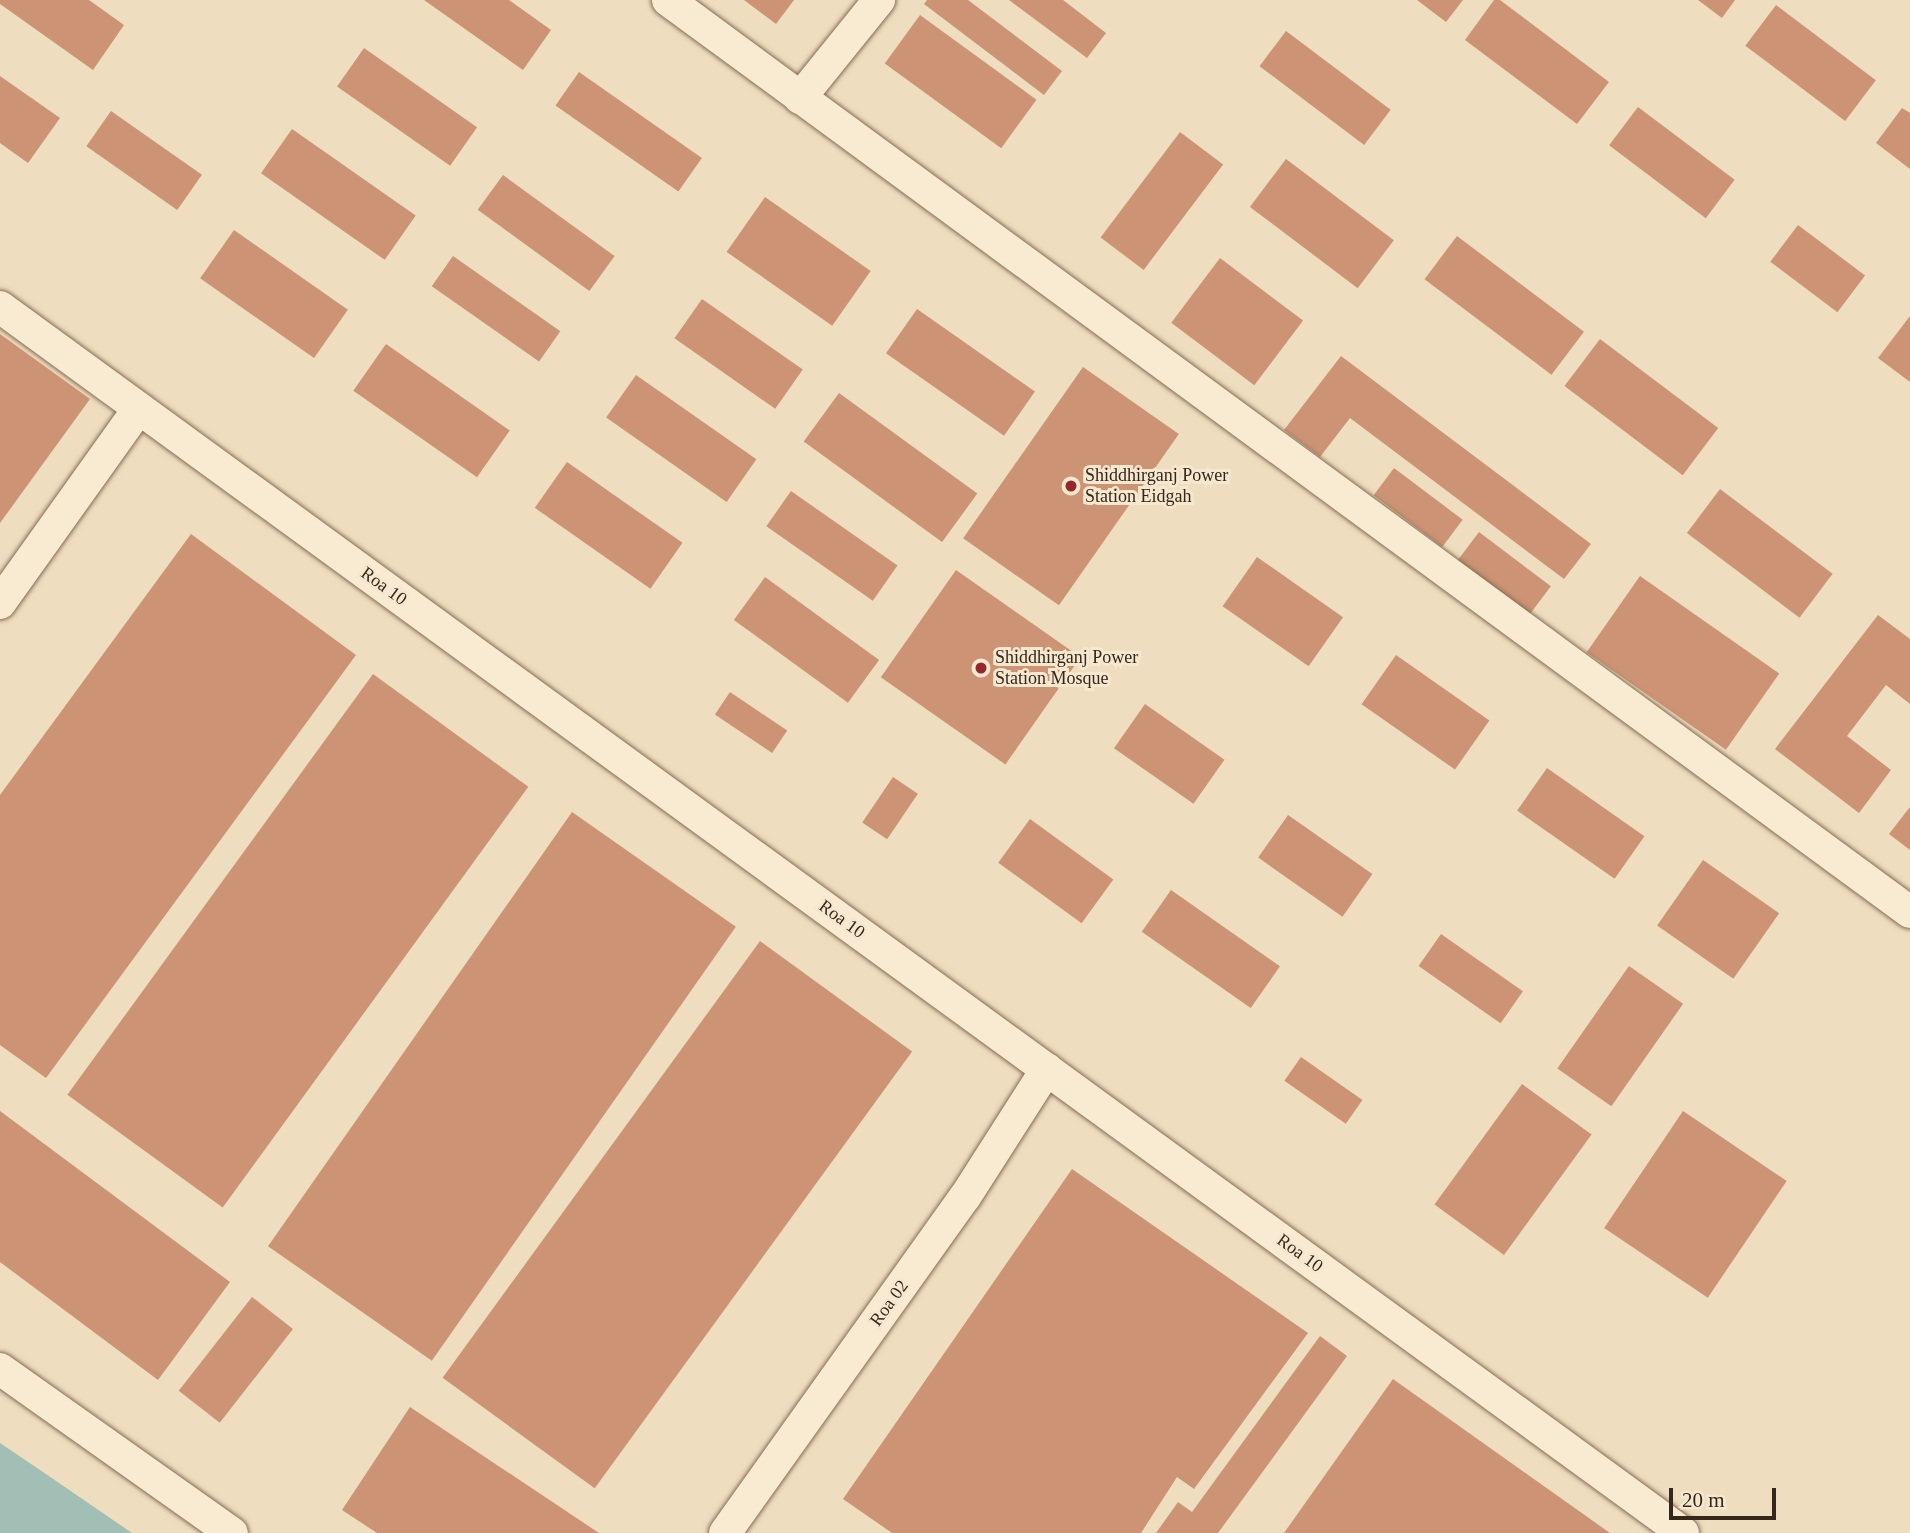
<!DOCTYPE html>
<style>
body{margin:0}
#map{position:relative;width:1910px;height:1533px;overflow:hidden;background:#eeddbe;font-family:"Times New Roman",serif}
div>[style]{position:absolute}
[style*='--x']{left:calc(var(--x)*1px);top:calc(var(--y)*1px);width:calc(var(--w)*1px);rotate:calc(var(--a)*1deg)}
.water>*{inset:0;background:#a2bfb5}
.building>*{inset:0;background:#cc9474;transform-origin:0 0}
.roads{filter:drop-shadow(0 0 2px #866d57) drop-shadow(0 0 2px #866d57)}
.minor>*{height:32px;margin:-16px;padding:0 16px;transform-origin:16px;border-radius:16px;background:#f9ebd1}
.dots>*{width:19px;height:19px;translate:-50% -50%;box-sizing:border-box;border:4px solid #f5e8ce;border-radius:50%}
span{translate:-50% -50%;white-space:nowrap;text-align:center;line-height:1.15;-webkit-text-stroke:6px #f5e8ce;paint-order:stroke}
.poi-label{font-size:18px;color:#35271c}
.left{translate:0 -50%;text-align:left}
.street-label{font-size:18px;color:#35271c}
.scale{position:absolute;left:1669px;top:1488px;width:107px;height:32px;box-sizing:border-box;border:4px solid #35271c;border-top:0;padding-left:9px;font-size:21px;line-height:24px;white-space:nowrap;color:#35271c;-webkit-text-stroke:5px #f5e8ce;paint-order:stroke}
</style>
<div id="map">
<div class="water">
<div style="clip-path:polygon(0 1443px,43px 1472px,132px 1533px,0 1533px)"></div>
</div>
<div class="building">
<div style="clip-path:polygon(0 0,89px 0,124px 25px,93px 70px,0 4px)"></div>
<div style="clip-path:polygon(424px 0,509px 0,551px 30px,523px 70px)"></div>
<div style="clip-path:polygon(744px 0,794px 0,776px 24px)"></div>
<div style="clip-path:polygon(927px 0,968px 0,1062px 71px,1044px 95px,924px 4px)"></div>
<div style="clip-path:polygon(1009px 0,1063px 0,1106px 33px,1087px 58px)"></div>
<div style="clip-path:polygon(1417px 0,1463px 0,1446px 22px)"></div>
<div style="clip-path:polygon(1494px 0,1500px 0,1609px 82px,1577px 124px,1465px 40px)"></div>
<div style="clip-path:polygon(1698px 0,1735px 0,1722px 18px)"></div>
<div style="left:1776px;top:5px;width:125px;height:51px;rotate:37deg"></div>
<div style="left:920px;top:15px;width:144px;height:60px;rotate:36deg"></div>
<div style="left:1286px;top:31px;width:131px;height:44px;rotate:37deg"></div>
<div style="left:364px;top:48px;width:138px;height:47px;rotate:35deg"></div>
<div style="left:579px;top:72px;width:150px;height:41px;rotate:35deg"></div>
<div style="clip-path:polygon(0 76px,60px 118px,28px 163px,0 143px)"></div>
<div style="left:1638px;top:107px;width:121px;height:48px;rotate:37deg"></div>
<div style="clip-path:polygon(1902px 108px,1910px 113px,1910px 169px,1876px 143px)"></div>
<div style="left:111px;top:111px;width:111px;height:43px;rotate:35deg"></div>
<div style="left:292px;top:129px;width:151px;height:54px;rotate:35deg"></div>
<div style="left:1180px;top:132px;width:54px;height:132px;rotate:37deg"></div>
<div style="left:1286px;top:159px;width:135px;height:60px;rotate:37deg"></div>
<div style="left:503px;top:175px;width:138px;height:43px;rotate:36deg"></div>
<div style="left:765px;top:197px;width:129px;height:67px;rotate:35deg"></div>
<div style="left:1798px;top:225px;width:84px;height:46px;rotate:37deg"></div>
<div style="left:234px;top:230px;width:139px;height:59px;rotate:35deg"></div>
<div style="left:1457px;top:236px;width:159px;height:54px;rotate:37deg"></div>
<div style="left:453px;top:256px;width:131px;height:37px;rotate:35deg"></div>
<div style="left:1220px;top:258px;width:104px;height:81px;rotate:37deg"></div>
<div style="left:702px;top:299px;width:123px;height:48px;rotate:35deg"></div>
<div style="left:917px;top:309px;width:144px;height:54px;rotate:35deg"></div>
<div style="clip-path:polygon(1910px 316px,1910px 382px,1878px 358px)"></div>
<div style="clip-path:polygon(0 334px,90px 399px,0 523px)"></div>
<div style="left:1600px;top:339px;width:148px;height:59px;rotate:37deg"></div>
<div style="left:386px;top:344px;width:151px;height:57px;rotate:35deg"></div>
<div style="clip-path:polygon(1341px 356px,1591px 544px,1564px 579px,1350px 418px,1320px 457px,1284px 430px)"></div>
<div style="left:1083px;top:367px;width:117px;height:209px;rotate:35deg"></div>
<div style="left:636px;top:375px;width:147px;height:52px;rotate:35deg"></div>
<div style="left:839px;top:393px;width:171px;height:60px;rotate:36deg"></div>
<div style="left:567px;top:462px;width:141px;height:56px;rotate:35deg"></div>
<div style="left:1394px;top:468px;width:86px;height:34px;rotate:37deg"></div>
<div style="left:1720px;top:489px;width:141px;height:55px;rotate:37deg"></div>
<div style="left:791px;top:491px;width:130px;height:43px;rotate:35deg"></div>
<div style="left:1479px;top:532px;width:90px;height:36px;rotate:37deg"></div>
<div style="clip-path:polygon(191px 534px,356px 655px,46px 1078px,0 1045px,0 795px)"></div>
<div style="left:1257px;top:557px;width:105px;height:60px;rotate:35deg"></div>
<div style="left:956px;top:570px;width:152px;height:131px;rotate:35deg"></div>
<div style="left:1640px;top:576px;width:170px;height:93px;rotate:35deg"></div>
<div style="left:765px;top:577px;width:141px;height:53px;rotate:36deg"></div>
<div style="clip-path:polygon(1878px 615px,1910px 639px,1910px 704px,1886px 685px,1847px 736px,1891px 770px,1859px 813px,1775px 749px)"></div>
<div style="left:1396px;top:655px;width:114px;height:60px;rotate:35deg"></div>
<div style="left:373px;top:674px;width:192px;height:520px;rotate:36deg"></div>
<div style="left:730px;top:692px;width:69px;height:27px;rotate:34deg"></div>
<div style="left:1145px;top:704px;width:97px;height:54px;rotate:35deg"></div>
<div style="left:1547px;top:768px;width:119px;height:52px;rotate:35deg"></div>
<div style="left:893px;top:777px;width:30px;height:55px;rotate:34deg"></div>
<div style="clip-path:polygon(1910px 807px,1910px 850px,1889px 834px)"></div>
<div style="left:572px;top:812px;width:200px;height:530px;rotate:35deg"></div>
<div style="left:1288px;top:815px;width:103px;height:52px;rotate:35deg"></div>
<div style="left:1030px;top:819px;width:103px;height:54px;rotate:36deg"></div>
<div style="left:1703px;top:860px;width:93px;height:80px;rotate:35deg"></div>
<div style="left:1171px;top:890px;width:133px;height:51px;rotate:35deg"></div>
<div style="left:1441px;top:934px;width:100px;height:39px;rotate:35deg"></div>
<div style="left:760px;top:941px;width:188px;height:540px;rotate:36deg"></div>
<div style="left:1629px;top:966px;width:66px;height:125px;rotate:35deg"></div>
<div style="left:1301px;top:1057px;width:75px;height:29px;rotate:35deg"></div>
<div style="left:1522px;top:1084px;width:86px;height:149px;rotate:36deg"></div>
<div style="clip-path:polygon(0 1111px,230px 1282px,158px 1380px,0 1262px)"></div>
<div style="left:1683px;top:1111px;width:125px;height:141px;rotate:34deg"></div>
<div style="clip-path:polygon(1072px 1169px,1308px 1333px,1194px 1489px,1177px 1477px,1141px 1533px,892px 1533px,843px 1499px)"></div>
<div style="left:252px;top:1297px;width:52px;height:119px;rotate:38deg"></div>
<div style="clip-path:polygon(1320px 1336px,1347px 1356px,1218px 1533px,1156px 1533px,1178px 1502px,1192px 1512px)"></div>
<div style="clip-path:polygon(1393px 1379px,1610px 1533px,1284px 1533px)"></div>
<div style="clip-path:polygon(410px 1407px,599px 1533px,377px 1533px,342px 1510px)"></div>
</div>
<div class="roads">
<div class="minor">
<div style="--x:668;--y:0;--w:1541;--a:36.29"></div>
<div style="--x:800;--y:98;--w:126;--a:-51.1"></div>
<div style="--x:0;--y:307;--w:2082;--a:36.07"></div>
<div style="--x:0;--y:603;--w:239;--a:-54.5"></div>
<div style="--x:0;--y:1369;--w:284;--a:35.3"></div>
<div style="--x:725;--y:1533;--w:413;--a:-54.5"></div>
<div style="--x:965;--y:1197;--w:152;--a:-57.4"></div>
</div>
</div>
<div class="dots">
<div style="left:1071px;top:486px;background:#95272d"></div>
<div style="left:981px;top:668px;background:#95272d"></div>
</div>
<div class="poi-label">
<span class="left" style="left:1085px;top:486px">Shiddhirganj Power<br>Station Eidgah</span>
<span class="left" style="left:995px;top:668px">Shiddhirganj Power<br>Station Mosque</span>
</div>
<div class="street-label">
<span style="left:384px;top:586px;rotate:36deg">Roa 10</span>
<span style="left:842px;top:919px;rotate:36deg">Roa 10</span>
<span style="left:1300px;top:1253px;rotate:36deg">Roa 10</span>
<span style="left:889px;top:1303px;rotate:-54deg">Roa 02</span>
</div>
<div class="scale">20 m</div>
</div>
